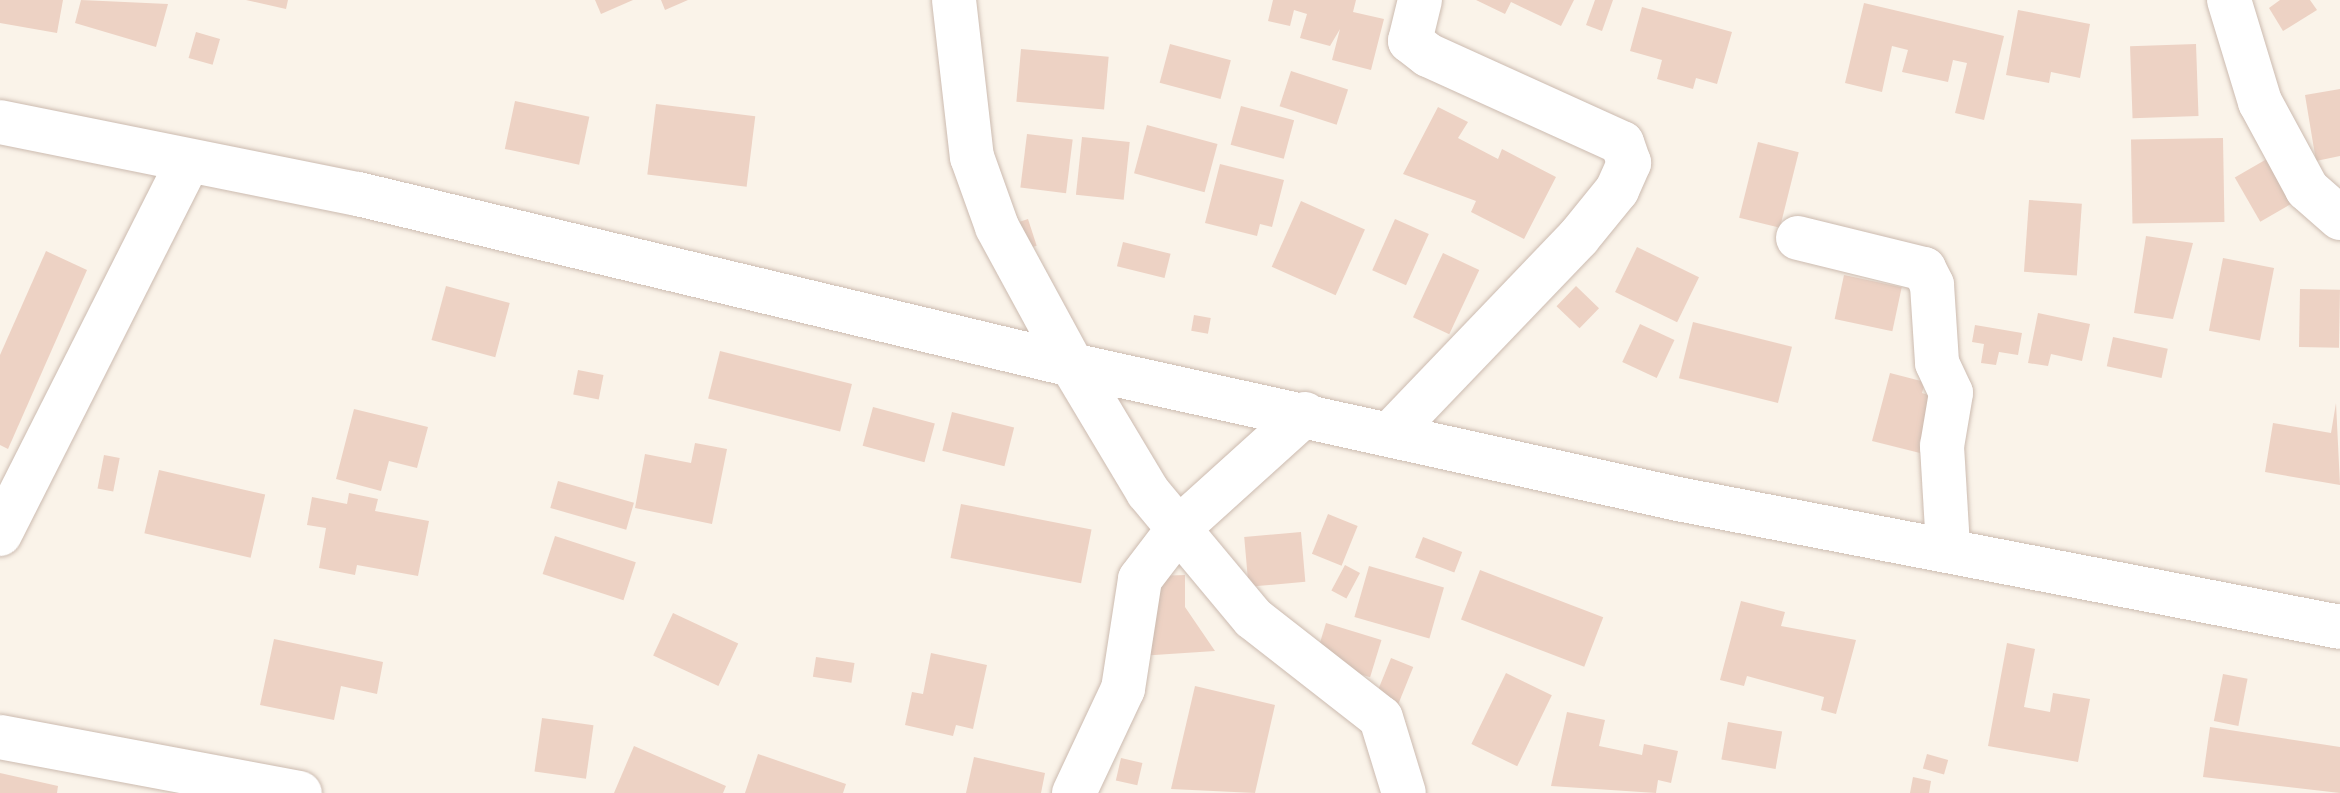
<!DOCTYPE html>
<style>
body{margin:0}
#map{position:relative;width:2340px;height:793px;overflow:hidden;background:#faf3e9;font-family:Cabin,sans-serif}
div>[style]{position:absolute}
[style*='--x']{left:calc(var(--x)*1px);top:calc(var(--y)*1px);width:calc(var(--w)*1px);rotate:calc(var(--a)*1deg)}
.building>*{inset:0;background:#edd2c4;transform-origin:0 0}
.roads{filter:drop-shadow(0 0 2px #ccbbb0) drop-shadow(0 0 2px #ccbbb0)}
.minor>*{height:44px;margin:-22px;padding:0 22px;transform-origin:22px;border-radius:22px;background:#fff}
span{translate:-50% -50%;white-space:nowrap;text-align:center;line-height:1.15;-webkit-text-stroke:6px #fdf7f0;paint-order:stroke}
</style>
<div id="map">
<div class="building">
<div style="clip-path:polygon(0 0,63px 0,57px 33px,0 23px)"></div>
<div style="clip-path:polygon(81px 0,168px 4px,156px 47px,75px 23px)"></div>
<div style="clip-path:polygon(246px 0,288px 0,286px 9px)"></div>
<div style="clip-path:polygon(595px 0,633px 0,601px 14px)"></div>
<div style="clip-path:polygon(661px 0,688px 0,665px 10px)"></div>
<div style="clip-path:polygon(1273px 0,1356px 0,1353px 12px,1384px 19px,1371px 70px,1332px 60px,1340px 29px,1330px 46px,1300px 38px,1307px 14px,1294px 10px,1290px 26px,1268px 21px)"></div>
<div style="clip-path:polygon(1476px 0,1574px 0,1561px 26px,1511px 2px,1505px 14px)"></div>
<div style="clip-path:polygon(1595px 0,1613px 0,1602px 31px,1586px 25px)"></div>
<div style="clip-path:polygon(2280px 0,2310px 0,2317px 10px,2283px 31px,2269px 8px)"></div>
<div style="clip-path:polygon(1864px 3px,2004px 36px,1984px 120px,1955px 113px,1967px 63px,1953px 60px,1948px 82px,1902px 72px,1908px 50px,1892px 46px,1882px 92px,1845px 83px)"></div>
<div style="clip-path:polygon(1642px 7px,1732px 32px,1717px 84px,1696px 78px,1693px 89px,1657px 79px,1662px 60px,1630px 51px)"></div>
<div style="clip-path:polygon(2018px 10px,2090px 24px,2080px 78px,2051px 72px,2049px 83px,2006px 75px)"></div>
<div style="left:196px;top:32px;width:25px;height:27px;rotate:16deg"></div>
<div style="left:1170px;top:44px;width:63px;height:40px;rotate:15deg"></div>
<div style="left:2196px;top:44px;width:72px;height:66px;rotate:88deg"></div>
<div style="left:1021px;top:49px;width:88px;height:53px;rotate:5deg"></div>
<div style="left:1291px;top:71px;width:60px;height:37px;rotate:18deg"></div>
<div style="clip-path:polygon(2340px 89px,2340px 156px,2316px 161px,2305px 95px)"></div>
<div style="left:515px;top:101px;width:76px;height:49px;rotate:12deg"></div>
<div style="left:656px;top:104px;width:100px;height:71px;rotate:7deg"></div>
<div style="left:1241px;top:106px;width:55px;height:40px;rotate:15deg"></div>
<div style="clip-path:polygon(1438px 107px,1468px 122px,1458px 138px,1498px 159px,1502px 149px,1556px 177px,1524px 239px,1471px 212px,1476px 201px,1403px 174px)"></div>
<div style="left:1147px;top:125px;width:73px;height:50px;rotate:15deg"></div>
<div style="left:1027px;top:134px;width:46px;height:54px;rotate:7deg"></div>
<div style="left:1082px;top:137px;width:48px;height:58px;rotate:6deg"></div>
<div style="left:2223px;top:138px;width:84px;height:92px;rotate:89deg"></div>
<div style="left:1758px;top:142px;width:42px;height:78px;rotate:14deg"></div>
<div style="left:2272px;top:156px;width:51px;height:43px;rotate:60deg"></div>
<div style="clip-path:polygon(1220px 164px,1284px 180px,1272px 227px,1260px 224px,1257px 236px,1205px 223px)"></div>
<div style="left:2029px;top:200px;width:53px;height:72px;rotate:4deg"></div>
<div style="left:1301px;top:201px;width:70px;height:72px;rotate:24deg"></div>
<div style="left:1028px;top:219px;width:28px;height:20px;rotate:72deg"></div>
<div style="left:1395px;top:219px;width:37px;height:56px;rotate:24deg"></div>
<div style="clip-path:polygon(2146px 236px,2193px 243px,2173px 319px,2134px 313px)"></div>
<div style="left:1123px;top:242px;width:49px;height:25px;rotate:14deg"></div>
<div style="left:1637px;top:247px;width:69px;height:50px;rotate:26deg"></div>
<div style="clip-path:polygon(46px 251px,87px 270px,8px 449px,0 445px,0 355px)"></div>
<div style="left:1443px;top:253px;width:40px;height:71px;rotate:25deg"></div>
<div style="left:2223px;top:258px;width:52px;height:74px;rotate:11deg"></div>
<div style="left:1844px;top:275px;width:59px;height:45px;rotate:12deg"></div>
<div style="left:446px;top:286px;width:66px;height:56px;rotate:15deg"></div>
<div style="left:1576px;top:286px;width:32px;height:28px;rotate:44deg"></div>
<div style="left:2300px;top:289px;width:40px;height:58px;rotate:1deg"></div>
<div style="clip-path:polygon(2038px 313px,2090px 324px,2082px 361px,2051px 354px,2048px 366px,2028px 363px)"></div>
<div style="left:1194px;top:315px;width:17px;height:16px;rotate:10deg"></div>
<div style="left:1693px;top:322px;width:102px;height:58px;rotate:14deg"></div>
<div style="left:1640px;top:324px;width:38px;height:42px;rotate:25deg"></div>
<div style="clip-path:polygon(1975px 325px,2022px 333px,2018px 355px,1999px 352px,1996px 365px,1981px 363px,1984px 344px,1972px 342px)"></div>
<div style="left:2113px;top:337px;width:56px;height:30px;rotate:12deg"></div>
<div style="left:720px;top:351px;width:136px;height:49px;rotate:14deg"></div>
<div style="left:578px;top:370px;width:26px;height:25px;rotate:11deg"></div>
<div style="clip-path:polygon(1890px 373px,1925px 382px,1922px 393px,1935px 397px,1920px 453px,1872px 441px)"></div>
<div style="clip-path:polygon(2336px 403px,2340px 485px,2265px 472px,2273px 423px,2331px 433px)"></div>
<div style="left:873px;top:407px;width:64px;height:40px;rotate:15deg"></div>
<div style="clip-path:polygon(354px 409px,428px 427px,417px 468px,389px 461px,381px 491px,336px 479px)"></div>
<div style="left:952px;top:412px;width:64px;height:40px;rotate:14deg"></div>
<div style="clip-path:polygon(695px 443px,727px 449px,712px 524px,635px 508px,645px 454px,691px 463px)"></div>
<div style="left:104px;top:455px;width:16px;height:34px;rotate:11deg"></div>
<div style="left:159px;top:470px;width:109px;height:65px;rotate:13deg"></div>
<div style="left:558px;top:481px;width:79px;height:28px;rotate:16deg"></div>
<div style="clip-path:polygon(349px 493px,378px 499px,375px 511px,429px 521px,418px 576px,357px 565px,355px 575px,319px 568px,326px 528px,307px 525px,312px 497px,347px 504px)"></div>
<div style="left:961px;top:504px;width:133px;height:55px;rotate:11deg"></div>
<div style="left:1328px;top:514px;width:32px;height:43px;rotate:22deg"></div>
<div style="left:1301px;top:532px;width:50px;height:57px;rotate:85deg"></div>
<div style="left:555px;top:536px;width:85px;height:40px;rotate:18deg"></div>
<div style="left:1423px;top:537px;width:42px;height:22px;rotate:21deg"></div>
<div style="left:1345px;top:565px;width:17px;height:29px;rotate:28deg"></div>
<div style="left:1369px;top:566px;width:78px;height:53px;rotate:16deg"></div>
<div style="left:1480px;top:570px;width:132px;height:53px;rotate:21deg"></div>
<div style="clip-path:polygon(1185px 575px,1185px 607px,1215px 651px,1139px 656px,1154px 576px)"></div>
<div style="clip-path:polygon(1741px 601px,1785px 612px,1781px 626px,1856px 640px,1836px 714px,1821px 710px,1824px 697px,1747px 676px,1744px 686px,1720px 680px)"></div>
<div style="left:673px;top:613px;width:72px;height:47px;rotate:25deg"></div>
<div style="left:1326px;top:623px;width:58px;height:39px;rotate:17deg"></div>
<div style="clip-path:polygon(274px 639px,383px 662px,377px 694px,341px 686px,334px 720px,260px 705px)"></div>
<div style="clip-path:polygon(2007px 643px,2035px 649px,2024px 707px,2050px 712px,2053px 693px,2090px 699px,2078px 762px,1988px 746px)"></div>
<div style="clip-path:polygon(931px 653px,987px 665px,973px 729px,956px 725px,953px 736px,905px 725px,912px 692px,923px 694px)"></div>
<div style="left:816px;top:657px;width:39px;height:20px;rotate:9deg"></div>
<div style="left:1391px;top:658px;width:24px;height:41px;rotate:22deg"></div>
<div style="left:1506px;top:673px;width:51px;height:79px;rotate:26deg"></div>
<div style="left:2223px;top:674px;width:25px;height:48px;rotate:11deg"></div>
<div style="clip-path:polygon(1195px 686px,1275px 705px,1255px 793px,1171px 789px)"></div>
<div style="clip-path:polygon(1567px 712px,1605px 720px,1599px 746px,1642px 755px,1644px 744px,1678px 751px,1671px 783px,1658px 780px,1656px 793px,1551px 786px)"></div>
<div style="left:542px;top:718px;width:52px;height:54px;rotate:8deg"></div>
<div style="left:1728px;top:722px;width:55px;height:38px;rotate:10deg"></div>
<div style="clip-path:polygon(2210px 727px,2340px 747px,2340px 793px,2203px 777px)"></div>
<div style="clip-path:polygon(634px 746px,726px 786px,723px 793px,614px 793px)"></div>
<div style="clip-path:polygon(758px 754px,846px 784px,843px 793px,745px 793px)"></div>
<div style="left:1927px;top:754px;width:22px;height:15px;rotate:16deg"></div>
<div style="clip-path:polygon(974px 757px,1045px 773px,1041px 793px,966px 793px)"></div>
<div style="left:1121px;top:758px;width:22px;height:23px;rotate:13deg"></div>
<div style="clip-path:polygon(0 773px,58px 786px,57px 793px,0 793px)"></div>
<div style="clip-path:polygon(1913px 777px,1931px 781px,1929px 793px,1910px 793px)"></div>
</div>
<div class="roads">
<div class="minor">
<div style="--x:954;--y:0;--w:158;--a:83.5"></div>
<div style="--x:972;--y:157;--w:74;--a:70.3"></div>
<div style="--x:997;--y:227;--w:157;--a:61.5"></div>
<div style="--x:1072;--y:365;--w:148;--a:59.1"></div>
<div style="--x:1148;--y:492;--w:164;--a:50.2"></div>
<div style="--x:1253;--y:618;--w:162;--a:38"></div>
<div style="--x:1381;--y:718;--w:78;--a:73"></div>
<div style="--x:2229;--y:0;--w:107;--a:73.1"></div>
<div style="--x:2260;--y:102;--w:99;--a:61.6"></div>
<div style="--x:2307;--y:189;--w:44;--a:41.3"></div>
<div style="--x:0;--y:122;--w:365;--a:11.4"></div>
<div style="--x:358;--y:194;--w:734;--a:13.47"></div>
<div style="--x:1072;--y:365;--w:621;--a:12.47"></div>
<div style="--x:1678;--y:499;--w:674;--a:10.94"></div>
<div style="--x:1798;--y:238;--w:130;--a:13.8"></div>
<div style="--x:1924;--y:269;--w:18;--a:63"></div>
<div style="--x:1932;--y:285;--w:78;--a:86.3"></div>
<div style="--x:1937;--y:363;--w:33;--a:65"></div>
<div style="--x:1951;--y:393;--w:54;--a:99.6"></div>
<div style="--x:1942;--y:446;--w:102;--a:86.6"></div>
<div style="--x:1390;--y:434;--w:272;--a:-46.2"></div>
<div style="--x:1578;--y:238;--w:62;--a:-50.9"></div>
<div style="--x:1617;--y:190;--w:30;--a:-66"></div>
<div style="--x:1629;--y:163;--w:21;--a:-109"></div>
<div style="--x:1622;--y:143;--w:213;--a:-155.6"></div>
<div style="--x:1428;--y:55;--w:23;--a:-142"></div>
<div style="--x:1410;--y:41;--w:42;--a:-76.3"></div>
<div style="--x:0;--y:534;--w:415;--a:-63.2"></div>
<div style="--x:0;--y:737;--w:305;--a:10.6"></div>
<div style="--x:1074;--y:793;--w:115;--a:-64.8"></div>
<div style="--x:1123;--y:689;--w:111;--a:-81.2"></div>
<div style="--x:1140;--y:579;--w:64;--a:-52.6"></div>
<div style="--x:1179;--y:528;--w:170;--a:-42.1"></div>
</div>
</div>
</div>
